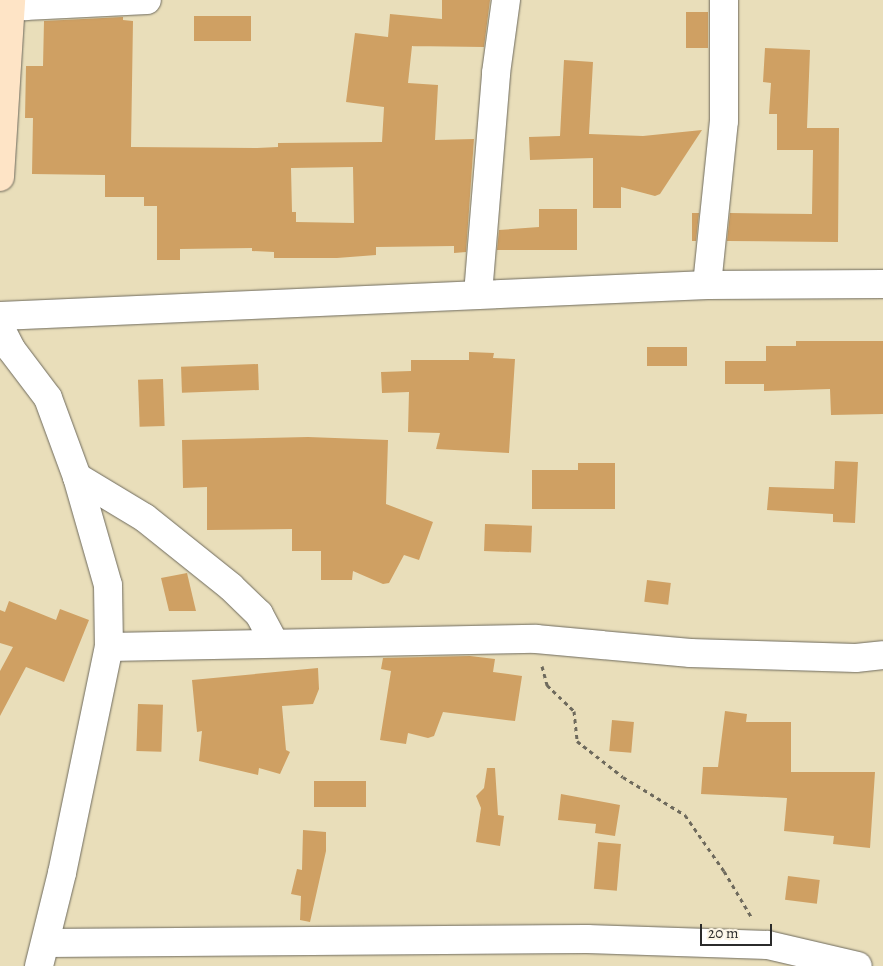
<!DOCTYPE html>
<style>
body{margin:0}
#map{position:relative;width:883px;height:966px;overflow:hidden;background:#e9deba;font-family:Alegreya,serif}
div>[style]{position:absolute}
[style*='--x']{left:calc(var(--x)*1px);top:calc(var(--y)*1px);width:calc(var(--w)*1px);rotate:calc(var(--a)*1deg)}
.building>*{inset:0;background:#cfa063;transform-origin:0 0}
.path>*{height:3px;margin-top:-1.5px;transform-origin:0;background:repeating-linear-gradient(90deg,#6e6a5d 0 4px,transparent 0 8px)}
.roads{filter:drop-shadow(0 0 1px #6e6a5d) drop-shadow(0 0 1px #6e6a5d)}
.street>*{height:28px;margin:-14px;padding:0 14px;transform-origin:14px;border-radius:14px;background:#fff}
.secondary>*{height:28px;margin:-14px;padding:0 14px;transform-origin:14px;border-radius:14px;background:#fee4c6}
span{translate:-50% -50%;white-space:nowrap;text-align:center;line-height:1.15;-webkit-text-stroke:4.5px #fcf5e5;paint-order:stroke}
.scale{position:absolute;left:700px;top:924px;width:72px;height:22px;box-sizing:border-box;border:2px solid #2b2b2b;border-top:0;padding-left:6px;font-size:15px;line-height:18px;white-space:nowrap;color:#2b2b2b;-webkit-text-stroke:4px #fcf5e5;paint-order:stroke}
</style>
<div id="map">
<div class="building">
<div style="clip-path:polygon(evenodd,442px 0,490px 0,484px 47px,412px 46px,408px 83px,438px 85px,435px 140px,474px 139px,466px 252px,454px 253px,454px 246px,376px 247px,376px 255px,337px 258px,274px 258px,274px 252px,252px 251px,252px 248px,180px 249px,180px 260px,157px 260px,157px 206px,144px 206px,144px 197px,105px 197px,105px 175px,32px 174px,33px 118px,25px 118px,26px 66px,43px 66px,44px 21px,123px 17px,123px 20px,133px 21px,131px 147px,257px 148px,278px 147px,278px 143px,382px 142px,384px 107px,346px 102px,355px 33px,388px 37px,390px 14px,442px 19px,442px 0,353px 167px,354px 223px,296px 222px,296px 212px,292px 212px,291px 168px,353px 167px)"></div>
<div style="left:686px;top:12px;width:22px;height:36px"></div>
<div style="left:194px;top:16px;width:57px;height:25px"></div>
<div style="clip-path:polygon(765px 48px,810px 50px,807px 128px,839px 128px,838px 242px,727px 241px,730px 213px,812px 214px,813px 150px,777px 150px,777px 114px,769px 114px,771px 83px,763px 82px)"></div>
<div style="clip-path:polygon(564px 60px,593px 62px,589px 134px,643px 136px,702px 130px,660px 194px,655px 196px,621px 187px,621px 208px,593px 208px,593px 158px,530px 160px,529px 137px,560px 136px)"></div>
<div style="clip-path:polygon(539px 209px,577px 209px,577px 250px,497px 250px,499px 230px,539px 227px)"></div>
<div style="clip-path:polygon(692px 213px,699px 213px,696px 241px,692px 241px)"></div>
<div style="clip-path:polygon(796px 341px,883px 341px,883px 414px,831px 415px,830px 389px,764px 391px,764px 384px,725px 384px,725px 361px,766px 361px,766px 346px,796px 346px)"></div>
<div style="left:647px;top:347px;width:40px;height:19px"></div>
<div style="clip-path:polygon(469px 352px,494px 353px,493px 358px,515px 359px,509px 453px,436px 449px,440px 433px,408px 432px,409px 392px,382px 393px,381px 372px,411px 371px,411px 360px,469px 360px)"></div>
<div style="left:258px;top:364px;width:26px;height:77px;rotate:88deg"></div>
<div style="left:163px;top:379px;width:47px;height:25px;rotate:88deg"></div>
<div style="clip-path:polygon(308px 437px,388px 440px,386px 504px,433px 522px,419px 560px,404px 555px,389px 583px,383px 584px,353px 571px,352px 580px,321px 580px,321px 551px,292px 551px,292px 529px,207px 530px,207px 487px,183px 488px,182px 440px)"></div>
<div style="clip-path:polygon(835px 461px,858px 462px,855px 523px,833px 522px,833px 514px,767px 510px,769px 487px,834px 489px)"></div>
<div style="clip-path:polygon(578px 463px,615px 463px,615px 509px,532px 509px,532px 470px,578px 470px)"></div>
<div style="left:485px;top:524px;width:47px;height:27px;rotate:2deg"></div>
<div style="clip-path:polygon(187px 573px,196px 611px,169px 611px,161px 578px)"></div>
<div style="left:647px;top:580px;width:24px;height:22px;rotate:7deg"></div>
<div style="clip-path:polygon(9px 601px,56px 620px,60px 609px,89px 620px,64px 682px,26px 667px,0 716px,0 671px,13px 647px,0 643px,0 610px,5px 612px)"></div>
<div style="clip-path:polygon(470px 656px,495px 659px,493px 672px,522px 676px,515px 721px,443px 712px,434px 736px,428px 738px,408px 733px,406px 744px,380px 740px,391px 671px,381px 669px,383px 658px)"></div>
<div style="clip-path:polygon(318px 668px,319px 689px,313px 704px,282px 706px,286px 750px,290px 752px,280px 774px,259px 768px,258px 775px,199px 761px,202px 731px,197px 732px,192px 680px)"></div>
<div style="left:138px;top:704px;width:25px;height:47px;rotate:2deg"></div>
<div style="clip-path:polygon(725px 711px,747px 714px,746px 722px,791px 722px,791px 772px,875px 772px,870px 848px,833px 844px,834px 836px,784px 831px,787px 798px,701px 794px,703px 767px,718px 767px)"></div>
<div style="left:612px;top:720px;width:22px;height:31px;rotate:5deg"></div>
<div style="clip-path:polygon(487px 768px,495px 768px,498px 815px,504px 816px,500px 846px,476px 842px,481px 808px,476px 796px,484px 788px)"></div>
<div style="left:314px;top:781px;width:52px;height:26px"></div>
<div style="clip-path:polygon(561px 794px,620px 805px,615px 836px,595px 833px,596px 824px,558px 820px)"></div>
<div style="clip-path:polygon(303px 830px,326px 832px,326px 851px,310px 922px,300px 920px,301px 896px,291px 894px,297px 869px,302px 870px)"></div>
<div style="left:598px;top:842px;width:23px;height:47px;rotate:5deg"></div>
<div style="left:788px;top:876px;width:32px;height:24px;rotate:7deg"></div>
</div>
<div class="path">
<div style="--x:542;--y:666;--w:20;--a:75"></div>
<div style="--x:547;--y:685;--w:37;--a:44"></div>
<div style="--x:574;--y:711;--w:30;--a:84"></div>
<div style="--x:577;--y:741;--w:58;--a:38"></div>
<div style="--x:623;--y:777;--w:73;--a:31.5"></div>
<div style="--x:685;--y:815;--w:68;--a:55.1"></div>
<div style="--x:724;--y:871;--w:55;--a:59.2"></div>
</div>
<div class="roads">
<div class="street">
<div style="--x:22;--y:0;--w:7;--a:63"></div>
<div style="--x:25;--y:6;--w:122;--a:-2.8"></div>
<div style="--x:707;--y:285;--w:165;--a:-84.1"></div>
<div style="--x:724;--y:121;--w:121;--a:-90"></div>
<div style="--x:478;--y:294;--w:222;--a:-85.3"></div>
<div style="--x:496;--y:73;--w:74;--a:-82.2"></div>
<div style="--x:0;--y:316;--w:708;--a:-2.51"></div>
<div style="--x:707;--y:285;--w:176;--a:-0.3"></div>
<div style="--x:0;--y:327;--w:25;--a:63"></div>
<div style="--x:11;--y:349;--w:61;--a:52.9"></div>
<div style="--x:48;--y:398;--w:84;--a:69.8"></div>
<div style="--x:77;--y:477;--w:112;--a:74"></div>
<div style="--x:108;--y:585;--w:62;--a:89.1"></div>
<div style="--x:77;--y:477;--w:79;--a:31.1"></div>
<div style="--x:145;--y:518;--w:110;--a:38.7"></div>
<div style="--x:231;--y:587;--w:39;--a:44"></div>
<div style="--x:259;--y:614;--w:32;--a:62"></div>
<div style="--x:46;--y:943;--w:541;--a:-0.42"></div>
<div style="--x:587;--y:939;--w:181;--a:1.9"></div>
<div style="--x:768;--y:945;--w:92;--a:13.1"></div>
<div style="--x:39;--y:966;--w:96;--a:-76.1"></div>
<div style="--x:62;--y:873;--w:231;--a:-78.3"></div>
<div style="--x:109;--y:647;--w:427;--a:-1.1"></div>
<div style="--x:536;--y:639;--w:155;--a:5.2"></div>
<div style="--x:690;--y:653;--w:166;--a:1.7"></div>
<div style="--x:856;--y:658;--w:27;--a:-6"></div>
</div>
<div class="secondary">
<div style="--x:0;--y:177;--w:177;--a:-86.4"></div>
</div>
</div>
<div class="scale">20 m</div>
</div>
